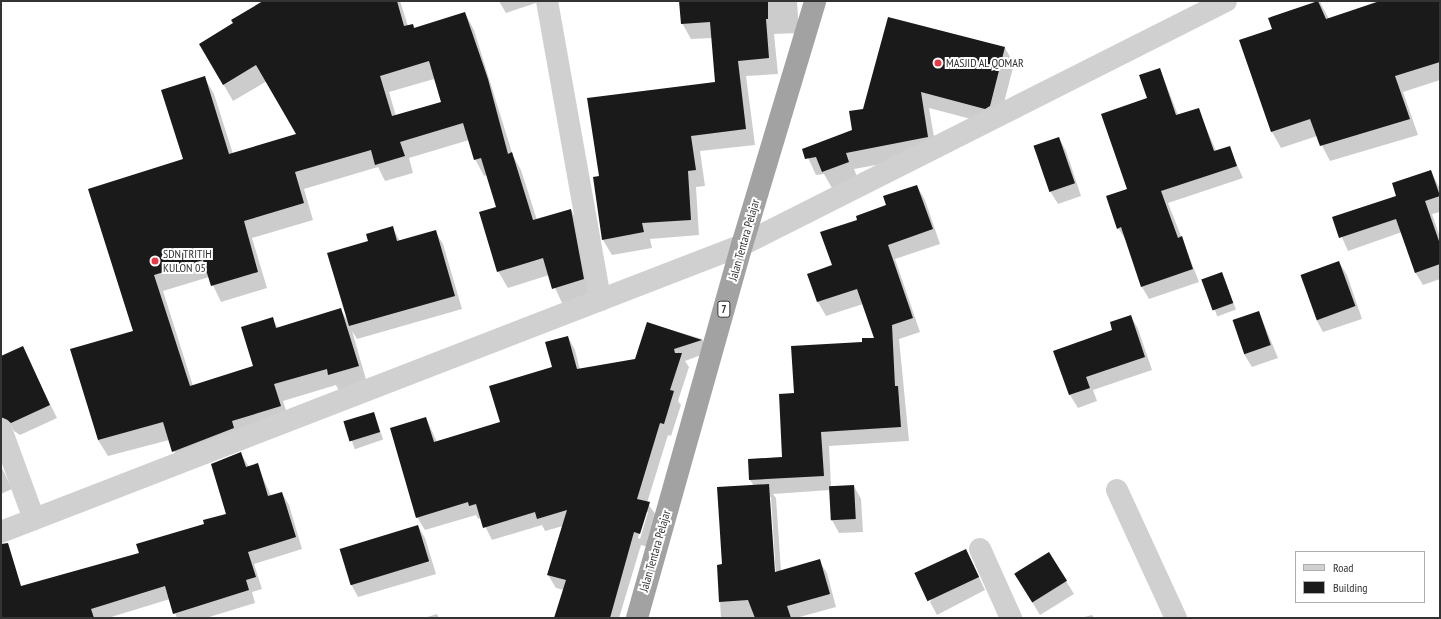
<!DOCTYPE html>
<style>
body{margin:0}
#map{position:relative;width:1441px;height:619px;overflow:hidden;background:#fff;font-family:"PT Sans Narrow",sans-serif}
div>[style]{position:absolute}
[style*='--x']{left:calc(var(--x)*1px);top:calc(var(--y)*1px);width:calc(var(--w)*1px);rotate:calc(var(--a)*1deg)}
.shadow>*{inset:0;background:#0003;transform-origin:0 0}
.building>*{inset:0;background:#1a1a1a;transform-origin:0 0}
.minor>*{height:22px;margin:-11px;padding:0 11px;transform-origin:11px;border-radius:11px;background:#d0d0d0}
.trunk>*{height:22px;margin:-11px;padding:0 11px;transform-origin:11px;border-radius:11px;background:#a2a2a2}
.dots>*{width:11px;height:11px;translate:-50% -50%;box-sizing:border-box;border:2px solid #fff;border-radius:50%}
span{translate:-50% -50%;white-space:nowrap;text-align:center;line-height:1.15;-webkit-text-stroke:4px #fff;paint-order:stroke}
.shield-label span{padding:1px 3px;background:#fff;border:1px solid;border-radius:3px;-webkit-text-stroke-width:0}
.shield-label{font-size:11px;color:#333;font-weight:700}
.poi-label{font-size:12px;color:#333}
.left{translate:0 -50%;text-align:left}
.street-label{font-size:12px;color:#333}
.frame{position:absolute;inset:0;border:2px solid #333;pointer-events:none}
.legend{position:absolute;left:1295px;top:551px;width:130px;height:52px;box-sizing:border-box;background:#fff;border:1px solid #adadad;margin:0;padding:5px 7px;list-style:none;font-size:12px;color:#333}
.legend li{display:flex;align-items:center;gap:8px;height:20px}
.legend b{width:20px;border:1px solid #adadad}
</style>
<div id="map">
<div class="shadow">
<div style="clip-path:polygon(evenodd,265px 1px,400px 1px,408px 26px,413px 25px,415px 29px,465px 13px,474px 30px,513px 156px,521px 170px,537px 220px,571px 210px,580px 226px,592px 296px,563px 305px,549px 275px,508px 288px,498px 271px,497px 208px,487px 175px,484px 176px,475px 159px,469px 140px,409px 158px,413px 173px,385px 181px,378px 167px,304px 189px,313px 220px,252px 238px,267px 288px,221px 302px,209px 277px,163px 291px,193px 386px,254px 366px,272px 318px,278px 328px,340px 309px,348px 321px,369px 241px,392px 227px,400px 241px,435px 231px,443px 244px,462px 309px,357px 339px,352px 331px,367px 383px,339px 391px,336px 385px,283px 401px,290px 423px,182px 468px,169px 440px,108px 456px,98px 440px,134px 331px,184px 160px,204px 77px,214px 94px,233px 154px,298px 134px,267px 81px,233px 101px,200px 44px,234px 24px,265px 1px,434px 79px,442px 103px,396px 116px,389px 92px,434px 79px)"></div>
<div style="clip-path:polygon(499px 1px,542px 1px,506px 13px)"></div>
<div style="clip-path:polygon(680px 1px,797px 1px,799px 33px,774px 34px,778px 74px,746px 76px,755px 145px,700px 151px,705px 186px,696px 187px,699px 235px,650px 239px,652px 248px,612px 255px,603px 240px,600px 177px,716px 83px,713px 38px,691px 39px,682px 23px)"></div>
<div style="clip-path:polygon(1378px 1px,1440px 1px,1440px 80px,1403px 92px,1418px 135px,1330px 161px,1317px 136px,1281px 148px,1272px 132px,1240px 40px,1273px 29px,1269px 18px,1320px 2px,1329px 19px)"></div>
<div style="clip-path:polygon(1005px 48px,1014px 64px,999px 122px,994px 125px,929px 108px,937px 154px,854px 169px,858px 179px,832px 188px,824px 174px,816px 175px,804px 149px,854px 131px,864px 110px)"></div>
<div style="clip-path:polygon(1160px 69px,1178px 115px,1198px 109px,1216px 151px,1229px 147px,1243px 178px,1168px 203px,1199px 282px,1149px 299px,1142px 287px,1126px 240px,1118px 228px,1148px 99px)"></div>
<div style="clip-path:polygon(1059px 138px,1066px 151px,1081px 196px,1058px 204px,1050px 191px,1035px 146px)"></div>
<div style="clip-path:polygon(1431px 171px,1440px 189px,1440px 212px,1432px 214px,1440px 237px,1440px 279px,1423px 285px,1415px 272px,1402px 232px,1348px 251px,1333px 217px,1398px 196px)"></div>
<div style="clip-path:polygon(evenodd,917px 186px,925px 200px,940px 244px,895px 259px,920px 332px,899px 339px,909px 441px,829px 446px,831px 487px,854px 486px,861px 499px,863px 532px,839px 533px,832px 520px,830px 490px,773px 494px,776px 498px,781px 571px,819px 561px,827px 573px,836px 607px,796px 618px,721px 618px,718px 566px,723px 565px,754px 486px,750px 480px,749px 460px,783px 457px,795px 394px,863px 343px,875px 339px,863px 304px,826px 316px,818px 302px,833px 266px,858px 221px,887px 206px,917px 186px,769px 497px,771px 497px,776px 577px,774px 577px,769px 497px)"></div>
<div style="clip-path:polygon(1339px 262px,1347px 275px,1362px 319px,1323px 332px,1316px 319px,1301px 275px)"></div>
<div style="left:1222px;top:273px;width:39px;height:20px;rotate:69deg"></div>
<div style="clip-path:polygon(1259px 312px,1278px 358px,1252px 367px,1244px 354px)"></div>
<div style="clip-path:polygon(1131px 316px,1138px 329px,1152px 370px,1093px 390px,1097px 401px,1078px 408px,1070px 395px,1055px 351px,1114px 331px)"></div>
<div style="clip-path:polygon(evenodd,647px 323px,702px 339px,709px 352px,685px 361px,689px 367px,678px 401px,681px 405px,671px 436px,668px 435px,647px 503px,657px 516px,648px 547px,641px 545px,619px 618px,550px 618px,556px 616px,564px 590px,556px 588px,548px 575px,563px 526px,545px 531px,542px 525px,492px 540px,481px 518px,478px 519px,476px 515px,425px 530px,417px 517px,426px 418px,437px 442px,501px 422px,553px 368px,568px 337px,575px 350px,580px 370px,636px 360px,647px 323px,646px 512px,648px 512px,640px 539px,638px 538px,646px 512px)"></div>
<div style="clip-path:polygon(22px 347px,57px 418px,20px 435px,14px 431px,1px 407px,1px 357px)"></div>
<div style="left:374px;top:413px;width:28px;height:30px;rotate:71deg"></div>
<div style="clip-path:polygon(241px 454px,249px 467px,257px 464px,271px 496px,282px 493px,289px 505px,302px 549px,254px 564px,262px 589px,252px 592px,255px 603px,206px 618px,177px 618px,170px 599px,108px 618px,1px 618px,1px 594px,140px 554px,228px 514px)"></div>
<div style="clip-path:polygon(1px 466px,12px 489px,1px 494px)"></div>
<div style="clip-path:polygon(418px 526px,425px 538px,436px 574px,358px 597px,351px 584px)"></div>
<div style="clip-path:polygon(966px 550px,985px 590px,937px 615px,930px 602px)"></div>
<div style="clip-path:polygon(1066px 581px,1074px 594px,1040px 615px,1023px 587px)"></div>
<div style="clip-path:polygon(437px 614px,439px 618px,424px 618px)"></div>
<div style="clip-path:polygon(1092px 615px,1094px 618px,1081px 618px)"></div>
</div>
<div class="building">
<div style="clip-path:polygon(evenodd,263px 1px,397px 1px,404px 26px,413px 24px,414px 28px,465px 12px,488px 79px,508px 154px,512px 152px,533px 220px,571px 209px,584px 279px,552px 289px,543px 258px,497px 272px,479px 212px,496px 207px,481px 158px,474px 160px,463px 123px,400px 142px,405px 156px,375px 165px,371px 150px,295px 172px,304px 203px,244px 221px,258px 272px,211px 286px,203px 260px,154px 275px,190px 386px,253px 366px,241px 327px,273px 317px,276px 328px,341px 308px,359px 366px,328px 375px,327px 369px,274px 384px,281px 406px,232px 421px,234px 428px,172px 452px,163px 422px,98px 440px,70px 349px,133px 331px,88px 189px,183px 159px,161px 90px,205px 76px,229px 154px,296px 134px,256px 65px,223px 85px,199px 44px,233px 23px,231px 20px,263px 1px,429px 61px,441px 102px,392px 116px,380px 76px,429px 61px)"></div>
<div style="clip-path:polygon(679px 1px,768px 1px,768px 19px,766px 19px,769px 58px,738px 61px,746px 129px,691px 136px,696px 170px,688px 171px,691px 220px,642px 223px,644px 232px,602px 240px,593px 177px,599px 176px,587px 98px,715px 82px,710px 22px,681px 24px)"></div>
<div style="clip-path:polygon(1318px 1px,1326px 19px,1380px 1px,1440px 1px,1440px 62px,1395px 76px,1410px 119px,1320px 146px,1310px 119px,1271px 132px,1239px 40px,1272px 29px,1268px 18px)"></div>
<div style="clip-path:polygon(888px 17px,1005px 47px,990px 106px,985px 109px,921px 92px,928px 137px,846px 153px,849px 162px,822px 172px,816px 157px,805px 159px,802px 149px,852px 130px,849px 111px,863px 109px)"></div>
<div style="clip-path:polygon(1160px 68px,1176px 115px,1199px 108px,1214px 151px,1230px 146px,1237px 166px,1161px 191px,1178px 238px,1182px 236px,1193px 269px,1141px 287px,1121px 227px,1117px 229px,1106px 196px,1127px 189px,1101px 114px,1147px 98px,1139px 75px)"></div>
<div style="left:1059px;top:137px;width:49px;height:27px;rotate:71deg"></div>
<div style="clip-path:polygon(1431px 170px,1440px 196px,1425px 201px,1440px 244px,1440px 264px,1415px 273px,1396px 219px,1339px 238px,1332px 217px,1396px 196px,1392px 183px)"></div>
<div style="clip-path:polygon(917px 185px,933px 229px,888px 245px,913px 318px,892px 325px,895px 386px,898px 386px,901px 427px,821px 432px,824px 476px,749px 480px,748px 459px,782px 457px,779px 394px,794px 393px,791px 346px,862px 342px,862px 338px,874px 338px,857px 289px,817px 302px,807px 274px,832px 265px,820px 232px,857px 220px,856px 216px,886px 205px,883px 196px)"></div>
<div style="clip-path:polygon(393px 226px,397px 241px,436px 230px,455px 296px,349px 326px,327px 253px,368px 241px,366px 234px)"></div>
<div style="left:1339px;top:261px;width:48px;height:41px;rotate:70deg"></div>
<div style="left:1222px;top:272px;width:33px;height:22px;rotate:70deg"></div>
<div style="left:1259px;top:311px;width:36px;height:28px;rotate:71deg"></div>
<div style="clip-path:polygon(1131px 315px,1145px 357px,1086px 377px,1090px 388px,1069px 395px,1053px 351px,1112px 330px,1110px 322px)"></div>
<div style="clip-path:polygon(647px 322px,702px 340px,674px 349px,675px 353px,682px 353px,670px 390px,674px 391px,664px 424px,660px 423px,637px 499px,650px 502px,640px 534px,634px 532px,610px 618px,554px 618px,566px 580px,547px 575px,567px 510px,537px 519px,535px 512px,483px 528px,476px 504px,469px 506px,468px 502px,416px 518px,390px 428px,426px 417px,434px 442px,500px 422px,489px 386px,552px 367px,545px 342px,568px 336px,577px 369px,635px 359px)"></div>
<div style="clip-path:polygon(23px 346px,50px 405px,11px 423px,1px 417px,1px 356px)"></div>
<div style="left:374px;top:412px;width:21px;height:32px;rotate:73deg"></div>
<div style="clip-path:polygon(241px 452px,246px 467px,258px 463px,268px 496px,282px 492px,296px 537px,248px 552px,256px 577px,246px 580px,249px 590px,173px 614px,165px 586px,91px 609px,94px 618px,1px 618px,1px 544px,8px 543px,21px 586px,139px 553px,136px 544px,204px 524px,203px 520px,226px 514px,211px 464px)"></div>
<div style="clip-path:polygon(769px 484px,775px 572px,820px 559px,830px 594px,787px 606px,791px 618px,755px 618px,748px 600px,719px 602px,717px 565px,722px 564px,717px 487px)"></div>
<div style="left:854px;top:485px;width:34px;height:25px;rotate:87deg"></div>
<div style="left:418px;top:525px;width:38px;height:82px;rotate:73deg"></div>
<div style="left:966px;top:549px;width:31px;height:57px;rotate:65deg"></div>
<div style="left:1049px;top:552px;width:34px;height:41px;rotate:58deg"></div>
</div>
<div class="minor">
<div style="--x:547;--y:1;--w:304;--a:79.9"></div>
<div style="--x:1;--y:429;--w:96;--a:69.9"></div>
<div style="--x:1117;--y:490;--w:141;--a:65.3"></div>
<div style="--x:1;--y:532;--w:795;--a:-21.17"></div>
<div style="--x:742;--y:245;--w:542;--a:-26.75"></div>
<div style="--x:980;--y:549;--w:76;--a:65.8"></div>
</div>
<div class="trunk">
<div style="--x:637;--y:618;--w:387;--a:-74.3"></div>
<div style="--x:742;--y:245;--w:255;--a:-73.3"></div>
</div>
<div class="dots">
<div style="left:938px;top:63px;background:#e63946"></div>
<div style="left:155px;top:261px;background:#e63946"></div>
</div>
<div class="shield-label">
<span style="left:724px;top:309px">7</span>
</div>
<div class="poi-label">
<span class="left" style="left:946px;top:63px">MASJID AL QOMAR</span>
<span class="left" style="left:163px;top:261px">SDN TRITIH<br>KULON 05</span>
</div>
<div class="street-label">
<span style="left:744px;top:240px;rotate:-74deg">Jalan Tentara Pelajar</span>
<span style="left:655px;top:551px;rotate:-74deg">Jalan Tentara Pelajar</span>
</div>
<div class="frame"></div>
<ul class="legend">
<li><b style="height:5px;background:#d0d0d0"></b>Road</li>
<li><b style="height:11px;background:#1a1a1a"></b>Building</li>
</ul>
</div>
